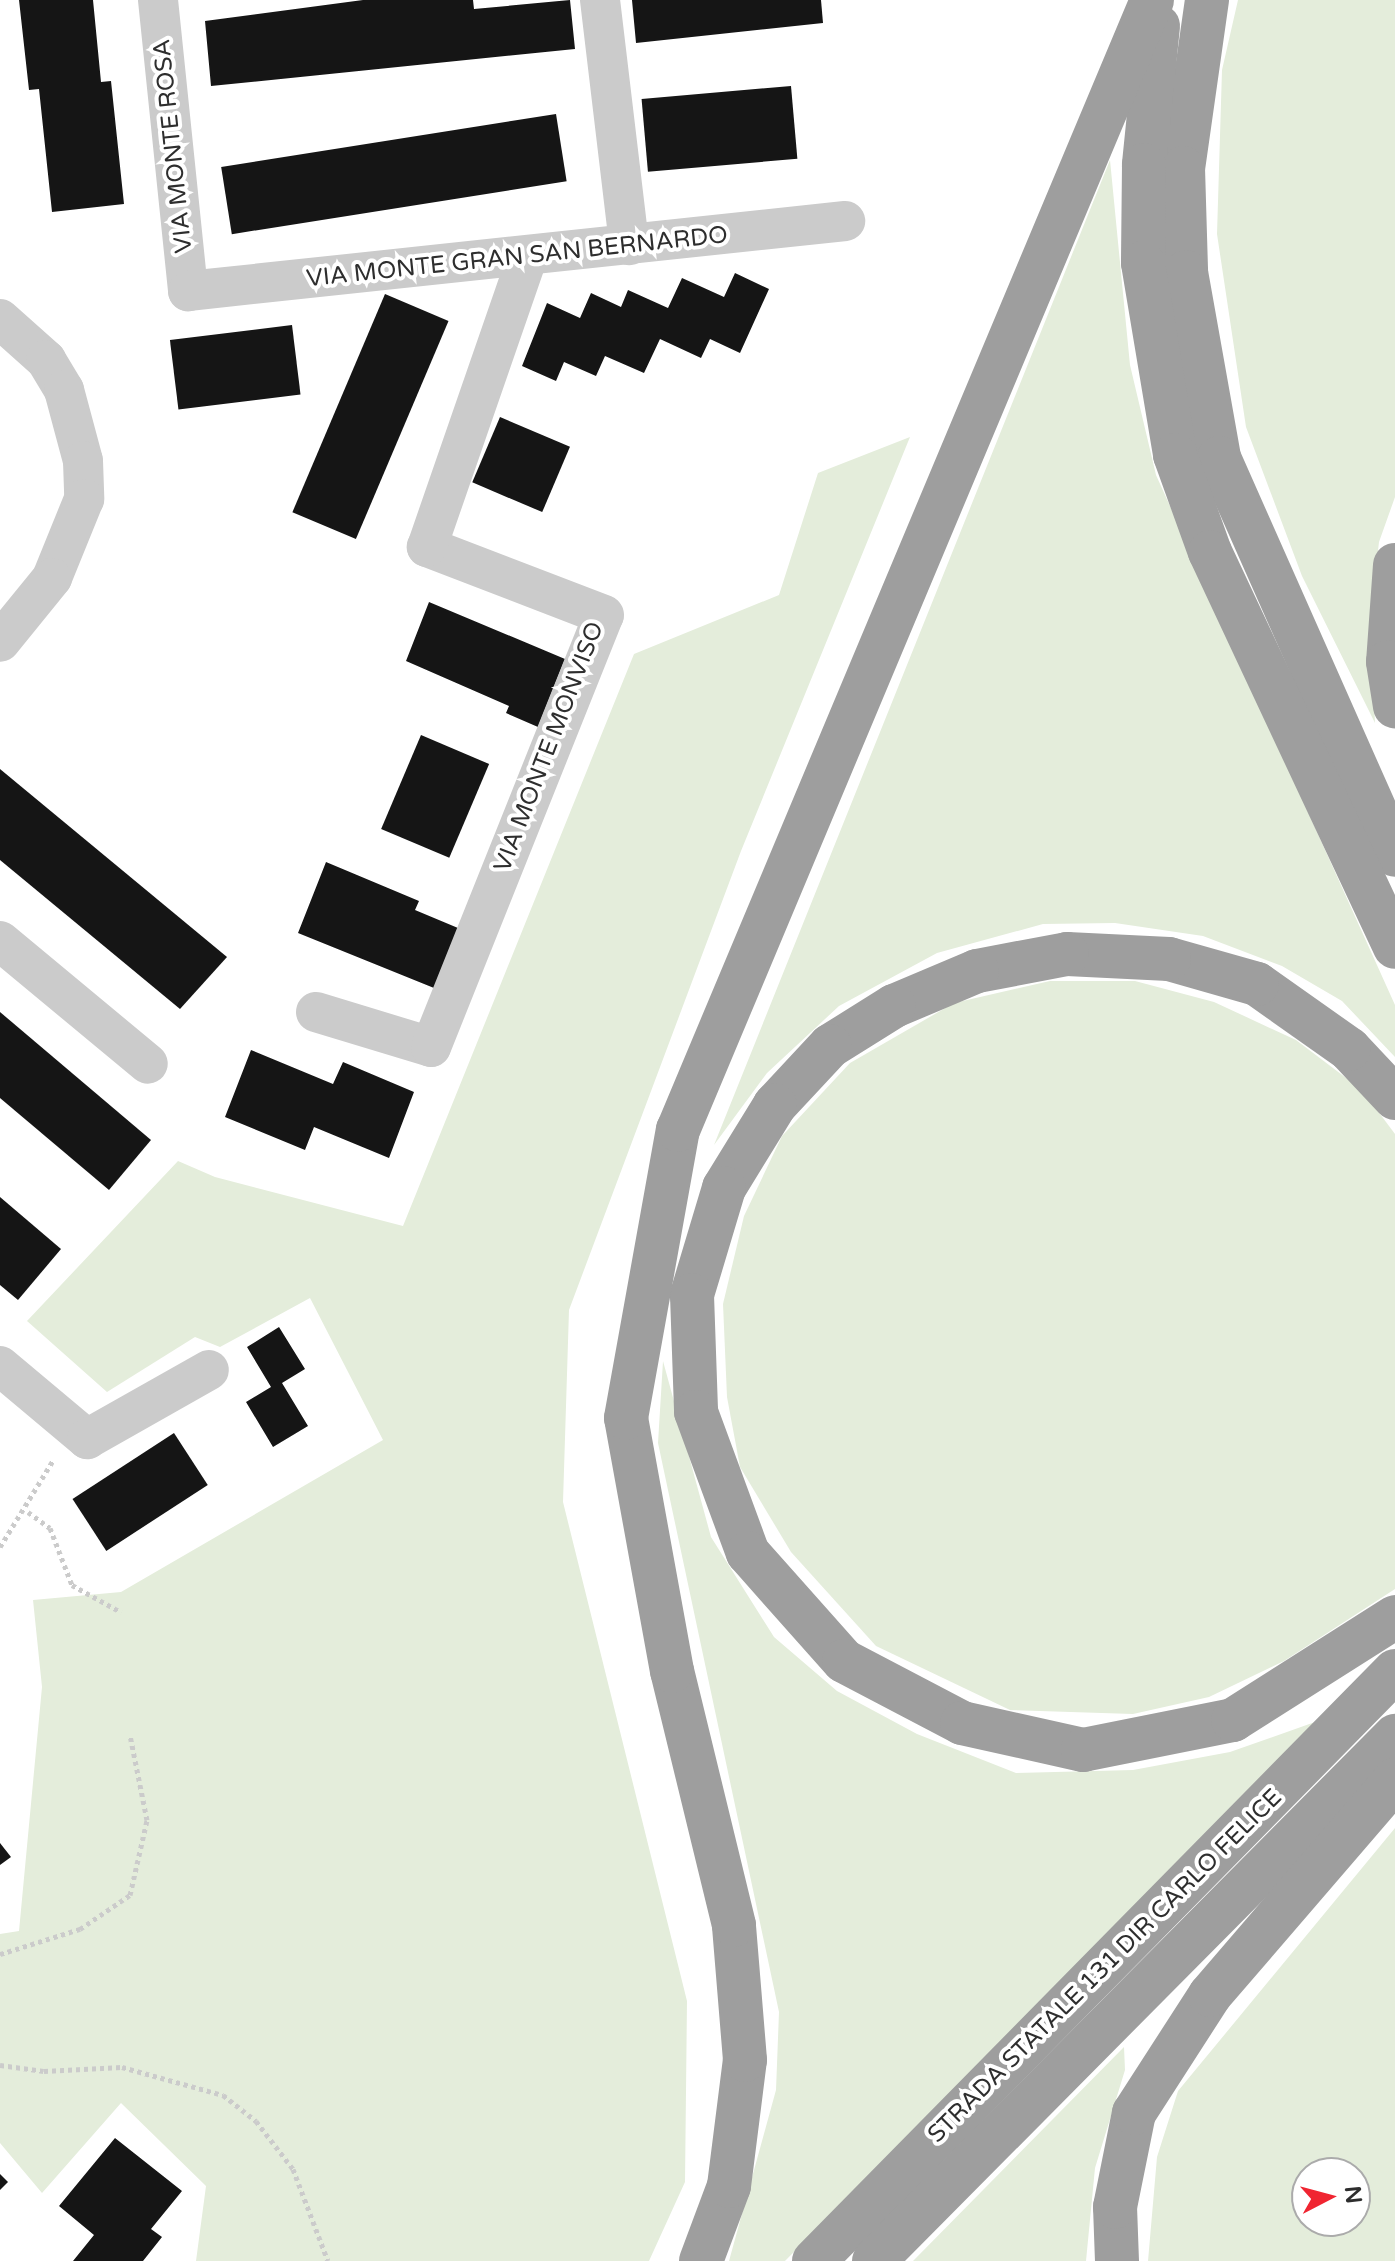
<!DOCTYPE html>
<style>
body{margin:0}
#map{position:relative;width:1395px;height:2261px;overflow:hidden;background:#fff;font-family:"Varela Round",sans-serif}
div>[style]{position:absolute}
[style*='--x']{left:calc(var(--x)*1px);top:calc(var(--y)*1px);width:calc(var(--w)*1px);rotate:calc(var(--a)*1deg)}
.green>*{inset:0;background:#e4eddb}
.building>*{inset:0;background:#151515;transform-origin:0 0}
.path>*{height:5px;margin-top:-2.5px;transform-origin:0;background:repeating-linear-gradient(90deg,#cbcbcb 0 4px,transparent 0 8px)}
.minor>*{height:40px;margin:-20px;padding:0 20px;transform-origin:20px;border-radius:20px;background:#cbcbcb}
.trunk>*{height:44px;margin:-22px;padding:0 22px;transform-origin:22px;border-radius:22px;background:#9e9e9e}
span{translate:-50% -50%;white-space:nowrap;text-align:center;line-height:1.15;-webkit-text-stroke:8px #fff;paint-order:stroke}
.street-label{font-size:24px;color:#2e2e2e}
.north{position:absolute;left:1291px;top:2157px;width:80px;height:80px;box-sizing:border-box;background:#fff;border:2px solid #ababab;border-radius:50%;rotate:84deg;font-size:22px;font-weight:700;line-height:32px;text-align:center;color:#2e2e2e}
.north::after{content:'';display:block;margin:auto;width:28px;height:36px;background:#f02531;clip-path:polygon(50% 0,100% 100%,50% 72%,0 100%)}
</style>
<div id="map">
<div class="green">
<div style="clip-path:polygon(1238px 0,1395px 0,1395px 497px,1379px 542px,1370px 621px,1375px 723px,1302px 576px,1246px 427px,1217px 234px,1222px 70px)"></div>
<div style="clip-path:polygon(1110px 160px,1130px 365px,1156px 475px,1395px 1005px,1395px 1057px,1342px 1001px,1282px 966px,1203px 936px,1115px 923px,1043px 924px,937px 953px,839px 1006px,767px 1073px,714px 1145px)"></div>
<div style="clip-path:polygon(910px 437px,741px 851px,569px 1310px,563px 1502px,687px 2001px,685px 2182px,649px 2261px,196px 2261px,206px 2186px,121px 2103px,42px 2193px,0 2143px,0 1934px,19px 1931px,42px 1687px,33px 1600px,121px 1592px,383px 1440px,310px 1298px,220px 1347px,195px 1337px,107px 1392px,27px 1321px,178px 1161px,215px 1177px,403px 1226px,634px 654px,779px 595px,818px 473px)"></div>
<div style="clip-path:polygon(1050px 981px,1135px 981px,1214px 1002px,1296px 1040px,1362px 1090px,1395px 1134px,1395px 1589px,1284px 1661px,1209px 1697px,1133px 1714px,1010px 1710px,876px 1646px,791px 1552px,740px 1467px,727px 1397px,723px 1304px,744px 1216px,782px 1136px,850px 1063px,954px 1003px)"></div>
<div style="clip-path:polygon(663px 1361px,711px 1537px,774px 1637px,837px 1691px,917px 1734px,1016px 1773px,1133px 1770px,1230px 1752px,1315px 1722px,785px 2261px,729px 2261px,776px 2090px,779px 2012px,658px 1443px)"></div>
<div style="clip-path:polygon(evenodd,1395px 1828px,1395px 2261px,1148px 2261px,1157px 2157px,1178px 2091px,1395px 1828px,1307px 2173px,1355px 2173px,1355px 2221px,1307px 2221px,1307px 2173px)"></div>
<div style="clip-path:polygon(1124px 2047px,1125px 2070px,1095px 2168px,1086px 2261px,913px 2261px)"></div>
</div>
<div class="building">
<div style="clip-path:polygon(19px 0,93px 0,101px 82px,111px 81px,124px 204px,52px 212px,39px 89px,29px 90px)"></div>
<div style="clip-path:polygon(363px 0,473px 0,474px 9px,570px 0,575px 49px,211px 86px,205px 21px)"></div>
<div style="clip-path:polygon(632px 0,821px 0,823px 23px,636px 43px)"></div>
<div style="left:791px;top:86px;width:73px;height:150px;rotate:85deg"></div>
<div style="left:556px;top:114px;width:68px;height:339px;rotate:81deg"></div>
<div style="clip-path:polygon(735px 273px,769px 289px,740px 353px,710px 339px,701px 358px,660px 339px,644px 373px,605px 356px,596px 376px,564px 362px,556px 381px,522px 366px,547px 303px,580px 318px,591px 293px,621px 307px,628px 290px,668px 308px,682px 278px,724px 297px)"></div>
<div style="left:385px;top:294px;width:69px;height:237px;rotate:23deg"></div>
<div style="left:292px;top:325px;width:70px;height:123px;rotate:83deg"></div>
<div style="left:500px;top:417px;width:76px;height:71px;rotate:23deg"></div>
<div style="clip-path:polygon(429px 602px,565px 659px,538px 727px,506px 713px,509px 706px,406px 661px)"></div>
<div style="left:421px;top:735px;width:74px;height:102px;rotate:23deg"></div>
<div style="clip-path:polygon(0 769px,227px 957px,180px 1009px,0 860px)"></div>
<div style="clip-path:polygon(326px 862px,419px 901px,415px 910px,458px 928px,434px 988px,298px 933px)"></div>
<div style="clip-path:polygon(0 1012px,151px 1140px,109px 1190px,0 1098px)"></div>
<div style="clip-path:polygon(251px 1050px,333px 1084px,343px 1062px,414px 1092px,389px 1158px,314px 1127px,305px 1150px,225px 1117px)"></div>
<div style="clip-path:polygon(0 1197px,61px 1249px,18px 1300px,0 1285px)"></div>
<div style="clip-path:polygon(279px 1327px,305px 1369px,282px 1383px,308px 1426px,273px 1447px,246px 1402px,271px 1387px,247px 1347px)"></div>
<div style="left:174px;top:1433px;width:62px;height:121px;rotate:57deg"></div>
<div style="clip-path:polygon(0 1843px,11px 1857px,0 1865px)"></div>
<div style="clip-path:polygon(115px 2138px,182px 2191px,151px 2229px,162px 2237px,143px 2261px,73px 2261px,94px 2235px,59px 2206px)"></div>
<div style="clip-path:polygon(0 2174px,8px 2182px,0 2190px)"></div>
</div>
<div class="path">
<div style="--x:28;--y:1512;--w:27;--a:36"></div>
<div style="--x:50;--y:1528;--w:61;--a:68.9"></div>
<div style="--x:72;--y:1585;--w:56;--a:28.9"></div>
<div style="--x:0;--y:1547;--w:103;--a:-58.5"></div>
<div style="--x:0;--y:1954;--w:84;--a:-17.4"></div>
<div style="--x:80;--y:1929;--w:60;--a:-34.2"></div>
<div style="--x:130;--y:1895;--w:77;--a:-77.2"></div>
<div style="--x:147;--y:1820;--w:87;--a:-101.3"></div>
<div style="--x:0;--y:2065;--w:44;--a:7.8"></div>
<div style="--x:44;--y:2071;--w:78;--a:-2.9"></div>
<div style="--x:122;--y:2067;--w:105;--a:15.5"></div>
<div style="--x:223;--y:2095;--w:42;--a:38.2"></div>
<div style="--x:256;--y:2121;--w:61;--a:52.4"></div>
<div style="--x:293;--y:2169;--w:98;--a:69.2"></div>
</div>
<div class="minor">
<div style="--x:158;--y:0;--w:293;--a:84.1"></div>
<div style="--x:188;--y:291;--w:661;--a:-6.08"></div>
<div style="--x:600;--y:0;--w:247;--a:83.2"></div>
<div style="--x:0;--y:319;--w:62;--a:41.7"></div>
<div style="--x:46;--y:360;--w:35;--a:59"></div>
<div style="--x:64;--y:390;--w:73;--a:75"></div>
<div style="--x:83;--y:461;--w:38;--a:88"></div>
<div style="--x:84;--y:499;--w:85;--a:112.1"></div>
<div style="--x:52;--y:578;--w:82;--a:129.1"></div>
<div style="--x:0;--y:941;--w:192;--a:39.7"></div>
<div style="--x:316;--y:1012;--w:120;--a:16.9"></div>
<div style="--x:431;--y:1047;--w:465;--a:-68.2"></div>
<div style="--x:604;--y:615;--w:190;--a:-159"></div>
<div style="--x:427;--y:547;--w:306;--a:-70.9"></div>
<div style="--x:0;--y:1366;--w:114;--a:40"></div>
<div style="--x:87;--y:1439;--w:140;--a:-29.5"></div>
</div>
<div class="trunk">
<div style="--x:1207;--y:0;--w:170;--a:98.1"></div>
<div style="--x:1183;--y:168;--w:104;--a:88.3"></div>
<div style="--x:1186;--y:272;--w:189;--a:79.9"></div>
<div style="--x:1219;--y:458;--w:434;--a:66.1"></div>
<div style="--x:1158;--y:26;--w:140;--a:95.8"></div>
<div style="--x:1144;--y:165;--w:98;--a:90.6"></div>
<div style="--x:1143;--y:263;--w:195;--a:80.5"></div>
<div style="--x:1175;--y:455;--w:103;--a:70.2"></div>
<div style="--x:1210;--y:552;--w:436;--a:64.9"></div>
<div style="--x:1395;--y:565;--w:97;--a:94.1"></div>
<div style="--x:1388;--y:662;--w:45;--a:81"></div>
<div style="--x:1395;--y:1098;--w:67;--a:-133.2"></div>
<div style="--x:1349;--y:1049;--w:113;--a:-144.8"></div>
<div style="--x:1257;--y:984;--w:91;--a:-164.1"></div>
<div style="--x:1169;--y:959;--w:102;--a:-177.2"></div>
<div style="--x:1067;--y:954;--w:92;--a:169.3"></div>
<div style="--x:977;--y:971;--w:90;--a:157.1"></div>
<div style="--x:894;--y:1006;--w:75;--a:148"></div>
<div style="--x:830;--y:1046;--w:81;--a:133"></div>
<div style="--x:775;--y:1105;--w:97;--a:121.6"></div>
<div style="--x:724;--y:1188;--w:112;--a:106.7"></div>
<div style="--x:692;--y:1295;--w:117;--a:88"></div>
<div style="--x:696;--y:1412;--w:150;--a:69.8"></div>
<div style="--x:748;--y:1553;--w:144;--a:48.4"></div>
<div style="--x:844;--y:1661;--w:133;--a:27.7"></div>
<div style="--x:962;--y:1723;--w:124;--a:12.6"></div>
<div style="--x:1083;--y:1750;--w:153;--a:-11.3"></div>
<div style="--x:1233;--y:1720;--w:192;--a:-32.4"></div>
<div style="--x:701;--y:2261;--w:80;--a:-69.5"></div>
<div style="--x:729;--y:2186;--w:127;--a:-82.8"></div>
<div style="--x:745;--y:2060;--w:135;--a:-94.7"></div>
<div style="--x:734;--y:1925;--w:261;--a:-103.7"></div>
<div style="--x:672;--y:1671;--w:257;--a:-100.3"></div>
<div style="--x:626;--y:1418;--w:293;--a:-79.8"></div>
<div style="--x:678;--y:1130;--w:1225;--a:-67.24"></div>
<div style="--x:814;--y:2261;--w:828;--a:-45.44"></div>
<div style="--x:874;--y:2261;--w:740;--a:-45.22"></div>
<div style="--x:1117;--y:2261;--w:54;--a:-92.1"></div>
<div style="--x:1115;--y:2207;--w:96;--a:-78.6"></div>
<div style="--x:1134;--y:2113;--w:140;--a:-57.2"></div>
<div style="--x:1210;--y:1995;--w:284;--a:-49.3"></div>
</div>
<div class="street-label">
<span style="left:173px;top:146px;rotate:-96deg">VIA MONTE ROSA</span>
<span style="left:517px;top:257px;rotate:-6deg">VIA MONTE GRAN SAN BERNARDO</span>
<span style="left:549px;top:747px;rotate:-69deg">VIA MONTE MONVISO</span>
<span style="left:1105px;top:1966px;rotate:-45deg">STRADA STATALE 131 DIR CARLO FELICE</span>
</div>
<div class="north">N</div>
</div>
